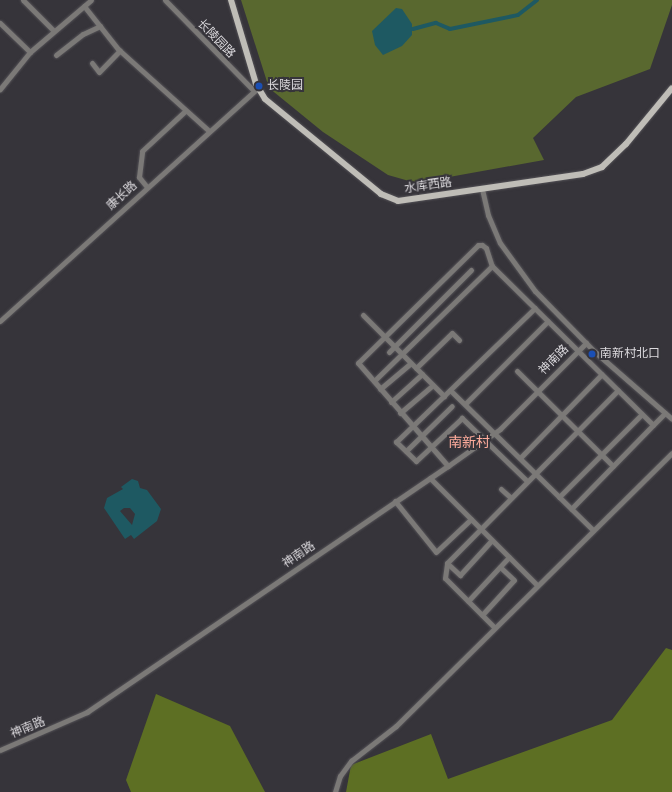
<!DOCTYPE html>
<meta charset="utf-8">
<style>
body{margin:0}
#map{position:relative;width:672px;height:792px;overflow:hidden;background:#36343a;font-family:"DM Sans","Noto Sans SC",sans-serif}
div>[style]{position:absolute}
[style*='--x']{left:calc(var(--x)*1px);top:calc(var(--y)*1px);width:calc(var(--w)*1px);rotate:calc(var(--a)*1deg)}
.green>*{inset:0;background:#59682f}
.forest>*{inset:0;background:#5d6f23}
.water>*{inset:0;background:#1e5962}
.canal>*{height:4px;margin:-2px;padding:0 2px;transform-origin:2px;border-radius:2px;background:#1e5962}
.roads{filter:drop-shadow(0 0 1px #545257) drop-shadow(0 0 1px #545257)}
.minor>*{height:5px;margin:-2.5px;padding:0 2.5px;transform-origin:2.5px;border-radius:2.5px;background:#7b7977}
.major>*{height:6px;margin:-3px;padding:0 3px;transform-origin:3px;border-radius:3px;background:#bfbdb7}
.dots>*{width:11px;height:11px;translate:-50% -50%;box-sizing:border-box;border:2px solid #36343a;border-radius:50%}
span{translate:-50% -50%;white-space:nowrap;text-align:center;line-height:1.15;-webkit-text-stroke:4px #36343a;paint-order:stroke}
.street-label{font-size:12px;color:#dbd9dd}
.poi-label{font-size:12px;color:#dbd9dd}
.left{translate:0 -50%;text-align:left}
.quarter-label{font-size:14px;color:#fdab9b}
</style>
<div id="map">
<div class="green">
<div style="clip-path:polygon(241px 0,672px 0,672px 5px,650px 69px,576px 97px,533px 138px,544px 160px,416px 183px,388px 175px,323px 132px,269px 88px)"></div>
</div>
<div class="forest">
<div style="clip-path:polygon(666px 648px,672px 650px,672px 792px,346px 792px,351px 765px,431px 734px,448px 779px,612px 720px)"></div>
<div style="clip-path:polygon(156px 694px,230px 726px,265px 792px,131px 792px,126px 780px)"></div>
</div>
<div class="water">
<div style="clip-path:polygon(396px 8px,402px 9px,412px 24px,412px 35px,402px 46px,383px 55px,375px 45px,372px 31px)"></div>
<div style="clip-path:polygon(evenodd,132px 479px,138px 481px,140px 488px,147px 490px,161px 509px,157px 521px,134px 539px,131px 535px,125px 539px,104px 508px,107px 498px,123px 489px,121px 487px,132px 479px,124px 508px,130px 508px,135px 514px,132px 525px,120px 511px,124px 508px)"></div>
</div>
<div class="canal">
<div style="--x:413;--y:29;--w:24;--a:-15"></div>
<div style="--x:436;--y:23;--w:15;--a:23"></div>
<div style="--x:450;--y:29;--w:69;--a:-11.6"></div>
<div style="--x:518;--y:15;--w:24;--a:-38"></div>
</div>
<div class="roads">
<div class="minor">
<div style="--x:23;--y:0;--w:42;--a:45"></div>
<div style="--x:165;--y:0;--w:127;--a:45.6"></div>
<div style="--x:84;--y:6;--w:55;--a:51.7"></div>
<div style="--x:118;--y:49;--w:122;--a:42"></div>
<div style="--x:0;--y:23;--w:42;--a:44"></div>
<div style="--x:30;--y:52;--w:48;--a:129"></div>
<div style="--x:30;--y:52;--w:80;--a:-40.4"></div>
<div style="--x:56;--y:55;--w:34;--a:-38"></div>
<div style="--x:83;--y:34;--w:19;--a:-25"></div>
<div style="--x:92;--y:63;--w:11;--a:52"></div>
<div style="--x:99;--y:72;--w:30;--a:-46"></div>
<div style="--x:147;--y:187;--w:13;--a:-129"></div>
<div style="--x:139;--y:177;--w:26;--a:-83"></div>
<div style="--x:142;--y:151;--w:59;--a:-42.9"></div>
<div style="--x:482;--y:189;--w:27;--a:77"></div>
<div style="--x:488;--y:215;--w:30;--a:67"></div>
<div style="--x:500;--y:243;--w:59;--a:53.9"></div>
<div style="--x:535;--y:291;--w:84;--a:45.5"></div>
<div style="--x:594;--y:351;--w:103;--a:41.1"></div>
<div style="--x:363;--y:315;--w:115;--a:45"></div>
<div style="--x:0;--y:321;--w:348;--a:-42.1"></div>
<div style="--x:389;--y:352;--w:116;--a:-45"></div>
<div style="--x:416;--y:368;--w:50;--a:-44.2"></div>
<div style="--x:452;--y:333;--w:10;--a:45"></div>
<div style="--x:517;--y:371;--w:135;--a:44.7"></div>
<div style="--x:374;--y:381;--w:165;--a:-44.3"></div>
<div style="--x:380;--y:389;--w:40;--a:-40"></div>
<div style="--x:451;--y:391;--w:199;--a:44.4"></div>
<div style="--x:391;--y:402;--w:42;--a:-42.1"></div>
<div style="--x:465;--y:404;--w:117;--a:-45"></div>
<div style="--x:400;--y:413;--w:43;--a:-40.3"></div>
<div style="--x:653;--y:425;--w:17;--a:-45"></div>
<div style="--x:406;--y:451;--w:64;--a:-44.4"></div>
<div style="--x:520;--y:458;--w:117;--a:-45.7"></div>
<div style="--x:448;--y:466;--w:137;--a:-131.1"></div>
<div style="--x:358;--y:363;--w:168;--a:-44.5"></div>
<div style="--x:478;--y:245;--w:4;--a:0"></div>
<div style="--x:482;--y:245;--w:5;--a:37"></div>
<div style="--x:486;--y:248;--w:19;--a:72"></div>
<div style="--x:492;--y:266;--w:226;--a:44.6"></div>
<div style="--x:653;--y:425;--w:117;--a:134.3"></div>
<div style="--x:430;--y:478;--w:151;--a:45"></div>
<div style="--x:527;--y:481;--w:91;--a:-135.9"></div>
<div style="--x:462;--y:418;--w:63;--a:136.9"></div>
<div style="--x:416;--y:461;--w:28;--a:-136"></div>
<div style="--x:396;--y:442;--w:193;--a:-44"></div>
<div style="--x:501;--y:489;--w:13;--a:42"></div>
<div style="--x:559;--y:497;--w:117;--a:-45"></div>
<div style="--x:395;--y:501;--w:65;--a:51.2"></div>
<div style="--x:436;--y:552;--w:48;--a:-43.3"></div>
<div style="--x:447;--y:563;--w:18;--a:43"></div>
<div style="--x:460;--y:575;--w:47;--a:-47.6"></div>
<div style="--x:468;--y:601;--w:60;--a:-47"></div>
<div style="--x:482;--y:615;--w:47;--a:-47.6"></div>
<div style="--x:514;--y:580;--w:19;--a:-137"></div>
<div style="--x:494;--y:627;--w:69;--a:-135"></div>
<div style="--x:445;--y:578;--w:15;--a:-82"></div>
<div style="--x:447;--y:563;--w:243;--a:-45.3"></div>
<div style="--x:0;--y:750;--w:95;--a:-23.6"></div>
<div style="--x:87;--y:712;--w:437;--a:-34.3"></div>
<div style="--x:448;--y:466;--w:64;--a:-35.4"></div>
<div style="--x:500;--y:429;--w:122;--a:-45"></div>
<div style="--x:335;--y:792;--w:17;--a:-73"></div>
<div style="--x:340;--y:776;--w:19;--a:-54"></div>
<div style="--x:351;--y:761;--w:57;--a:-37.9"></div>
<div style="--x:396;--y:726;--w:388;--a:-44.7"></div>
</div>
<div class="major">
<div style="--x:231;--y:0;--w:88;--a:73.4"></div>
<div style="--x:256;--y:84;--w:17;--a:59"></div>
<div style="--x:265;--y:99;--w:150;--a:39.3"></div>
<div style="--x:381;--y:194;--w:18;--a:22"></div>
<div style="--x:398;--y:201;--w:187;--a:-8.3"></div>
<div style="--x:583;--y:174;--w:20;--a:-20"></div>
<div style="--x:602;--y:167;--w:33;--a:-44"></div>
<div style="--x:626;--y:144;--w:72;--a:-50.6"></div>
</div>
</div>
<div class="dots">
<div style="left:259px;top:86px;background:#1a4fb4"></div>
<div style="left:592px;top:354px;background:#1a4fb4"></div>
</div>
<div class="street-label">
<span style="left:216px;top:39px;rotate:46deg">长陵园路</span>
<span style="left:428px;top:186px;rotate:-8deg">水库西路</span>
<span style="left:122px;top:196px;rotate:-42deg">康长路</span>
<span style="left:554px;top:360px;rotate:-45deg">神南路</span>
<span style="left:299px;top:555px;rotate:-34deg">神南路</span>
<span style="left:28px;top:728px;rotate:-22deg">神南路</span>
</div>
<div class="poi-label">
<span class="left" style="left:267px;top:86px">长陵园</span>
<span class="left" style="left:600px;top:354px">南新村北口</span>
</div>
<div class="quarter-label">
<span style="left:469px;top:442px">南新村</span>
</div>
</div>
